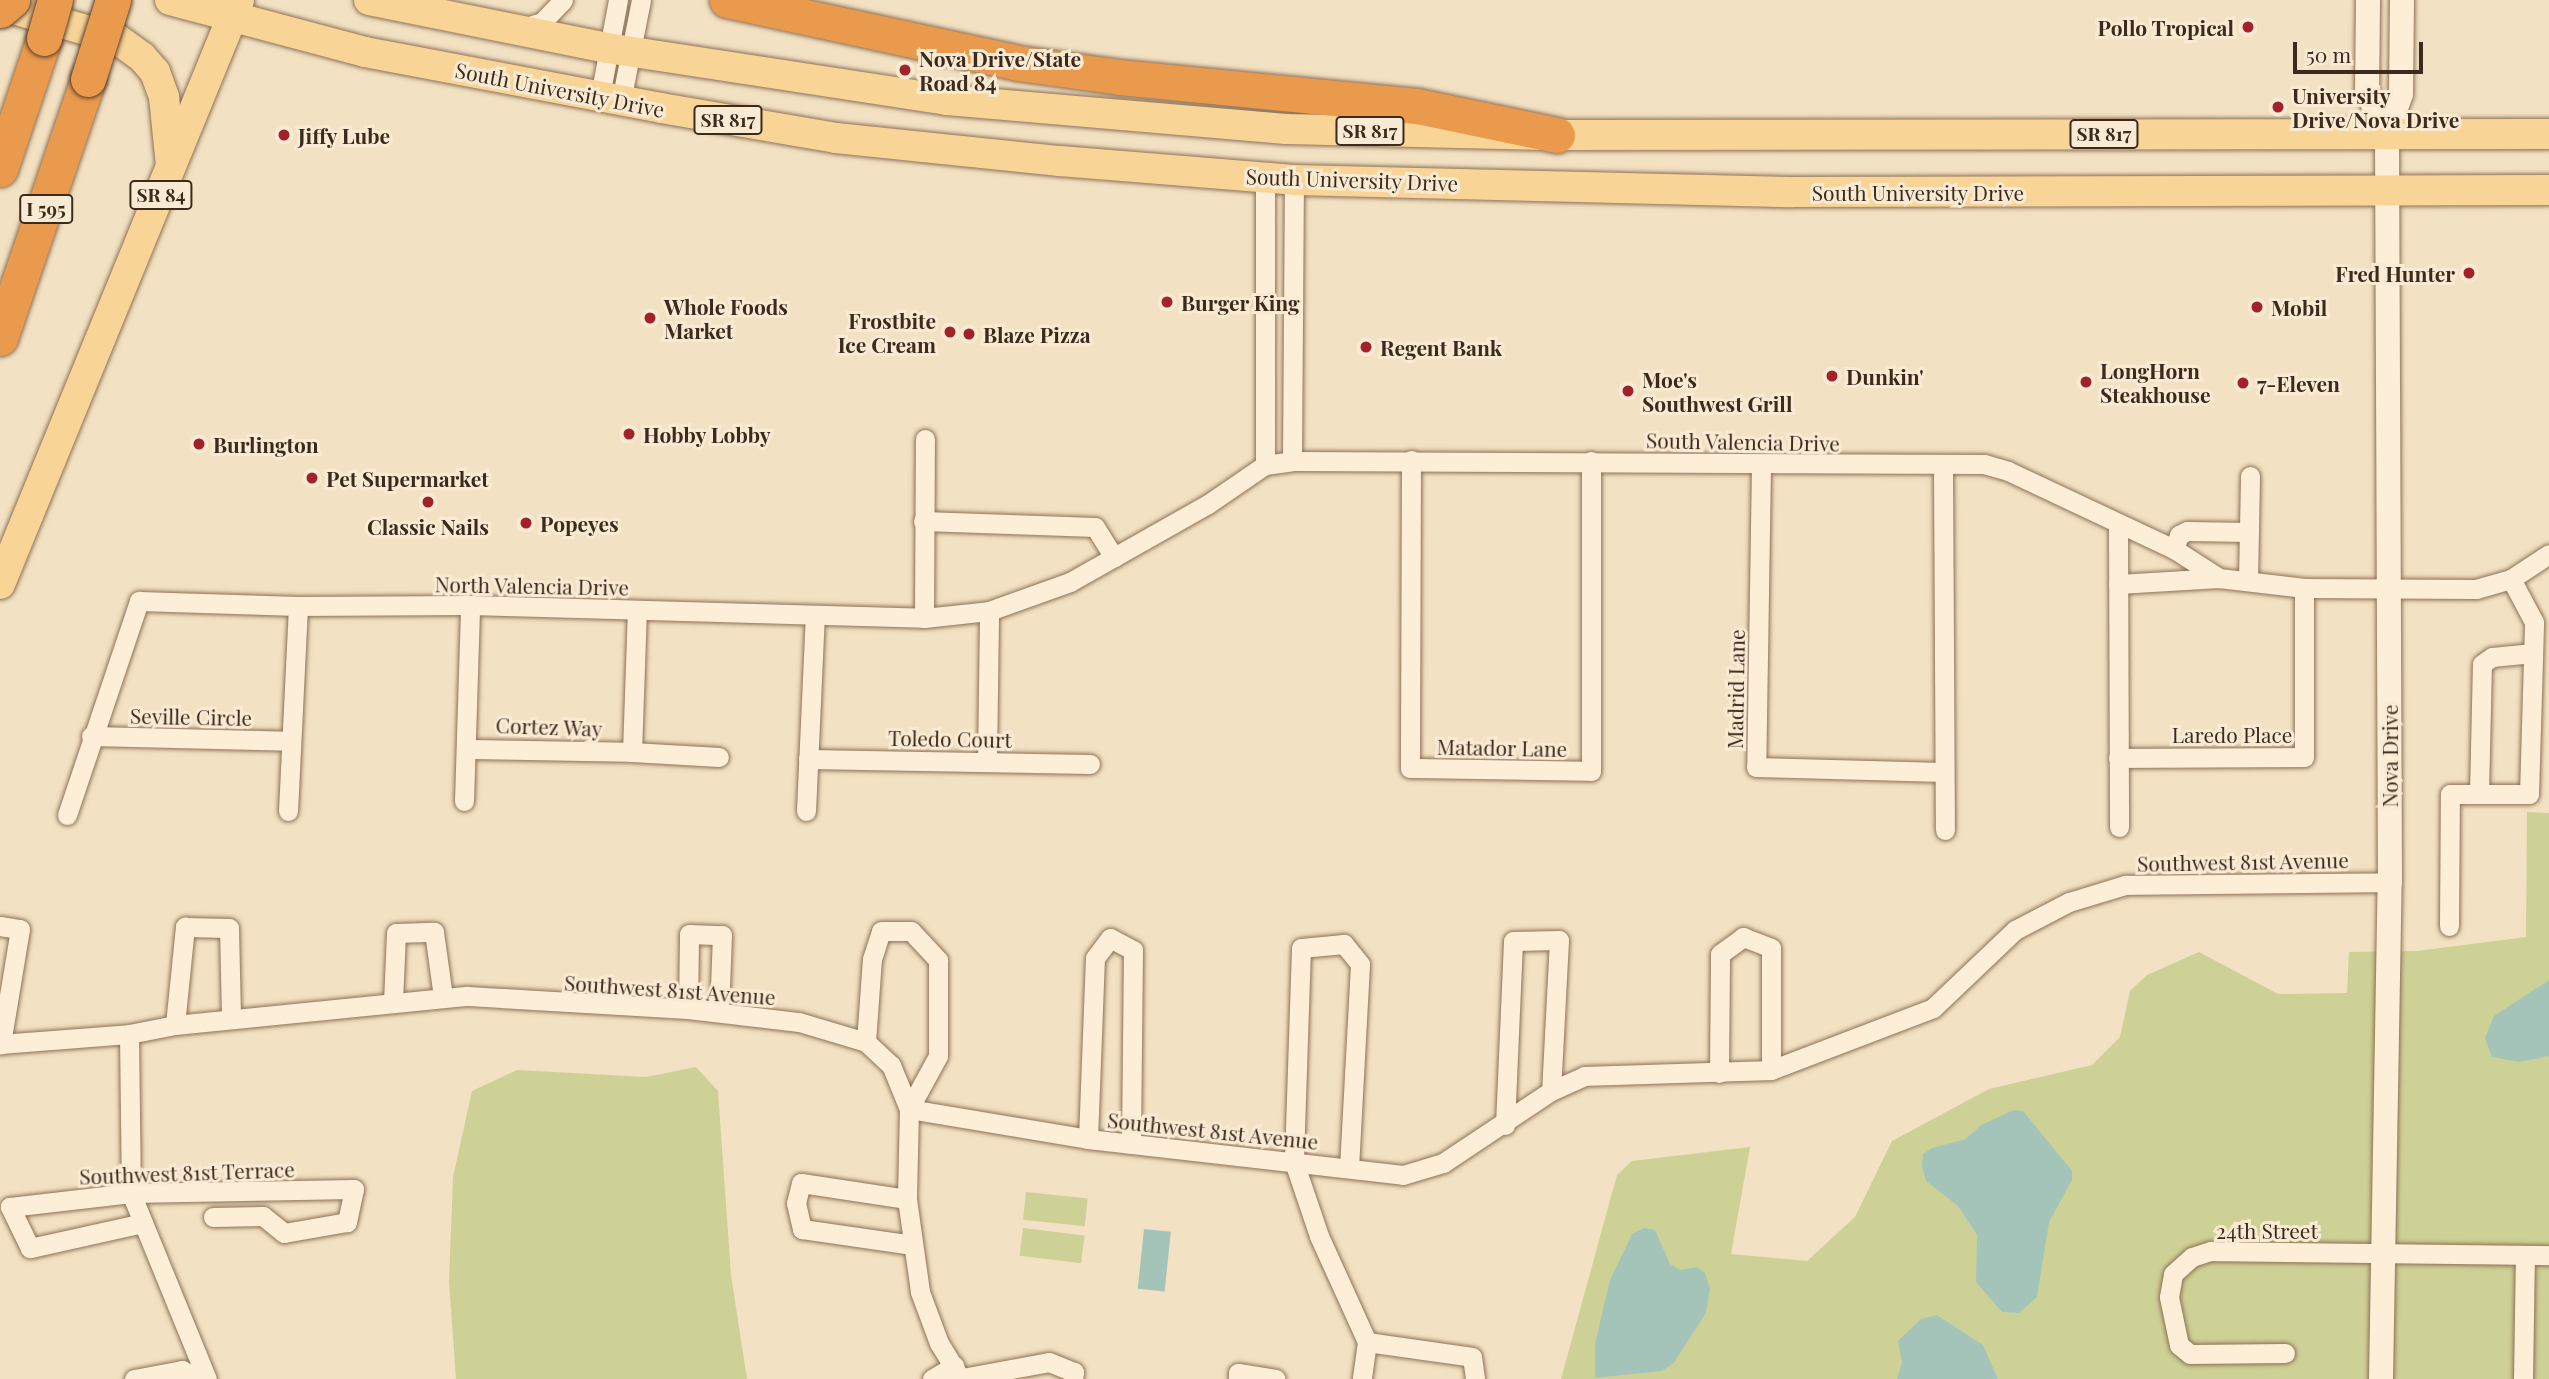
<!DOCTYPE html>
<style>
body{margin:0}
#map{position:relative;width:2549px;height:1379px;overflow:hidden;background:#f2e1c2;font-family:"Playfair Display",serif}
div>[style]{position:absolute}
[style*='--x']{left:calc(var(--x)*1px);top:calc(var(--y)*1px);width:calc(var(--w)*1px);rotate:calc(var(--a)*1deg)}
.green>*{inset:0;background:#ced195;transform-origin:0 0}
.water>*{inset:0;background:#a5c4b9;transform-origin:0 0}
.roads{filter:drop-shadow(0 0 2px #8e7157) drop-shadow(0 0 2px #8e7157)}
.minor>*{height:19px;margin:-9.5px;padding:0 9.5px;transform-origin:9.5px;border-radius:9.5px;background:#fceed7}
.tertiary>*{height:24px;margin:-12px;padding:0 12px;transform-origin:12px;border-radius:12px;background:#fceed7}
.primary>*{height:30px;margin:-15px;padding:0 15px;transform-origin:15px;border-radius:15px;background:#f8d497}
.motorway>*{height:35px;margin:-17.5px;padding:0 17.5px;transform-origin:17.5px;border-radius:17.5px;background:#e99a4c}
.bridges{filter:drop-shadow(0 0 2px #5b3f2c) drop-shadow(0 0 2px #5b3f2c)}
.motorway-bridge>*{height:35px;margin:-17.5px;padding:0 17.5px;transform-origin:17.5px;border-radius:17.5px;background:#e99a4c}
.dots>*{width:19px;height:19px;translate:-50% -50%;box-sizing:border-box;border:4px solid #f9ebd3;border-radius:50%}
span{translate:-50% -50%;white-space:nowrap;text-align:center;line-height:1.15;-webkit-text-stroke:6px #f9ebd3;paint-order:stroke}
.shield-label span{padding:2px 5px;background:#f9ebd3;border:2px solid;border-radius:5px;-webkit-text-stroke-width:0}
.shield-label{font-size:19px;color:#3c2a1d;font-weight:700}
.poi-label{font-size:21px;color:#3c2a1d;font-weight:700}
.right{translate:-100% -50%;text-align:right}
.left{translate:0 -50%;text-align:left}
.street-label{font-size:21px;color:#3c2a1d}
.scale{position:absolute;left:2293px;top:42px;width:130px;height:32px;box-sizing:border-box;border:4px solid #3c2a1d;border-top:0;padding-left:9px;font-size:21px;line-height:24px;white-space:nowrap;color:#3c2a1d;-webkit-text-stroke:5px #f9ebd3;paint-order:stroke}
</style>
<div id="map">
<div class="green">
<div style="clip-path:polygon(2527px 812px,2549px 813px,2549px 1379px,1561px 1379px,1617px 1175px,1632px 1161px,1750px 1147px,1731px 1254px,1807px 1261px,1855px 1217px,1892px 1141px,1989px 1089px,2092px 1065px,2120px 1037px,2130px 991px,2147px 975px,2199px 952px,2278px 994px,2347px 993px,2349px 952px,2417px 951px,2526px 937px)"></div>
<div style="clip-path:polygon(696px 1067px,718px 1091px,731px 1275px,747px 1379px,456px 1379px,449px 1282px,453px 1177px,472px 1091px,517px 1070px,646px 1077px)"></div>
<div style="left:1026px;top:1192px;width:62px;height:28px;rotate:6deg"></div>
<div style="left:1023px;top:1228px;width:62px;height:28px;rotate:7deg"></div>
</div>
<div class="water">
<div style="clip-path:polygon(2549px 980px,2549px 1056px,2519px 1062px,2492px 1057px,2485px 1038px,2494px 1016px)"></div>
<div style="clip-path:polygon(2014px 1110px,2023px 1111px,2072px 1171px,2072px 1180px,2049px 1222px,2037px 1297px,2019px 1313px,2002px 1312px,1976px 1282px,1977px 1235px,1958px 1206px,1926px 1181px,1922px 1166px,1923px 1154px,1932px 1148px,1966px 1139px,1981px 1125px)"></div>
<div style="clip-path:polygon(1644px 1228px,1655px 1230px,1670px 1264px,1680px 1270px,1697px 1267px,1705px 1273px,1710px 1288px,1706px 1313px,1673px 1364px,1661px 1371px,1595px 1378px,1595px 1344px,1610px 1280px,1632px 1234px)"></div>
<div style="left:1144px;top:1229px;width:27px;height:60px;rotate:6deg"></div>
<div style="clip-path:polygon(1937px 1315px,1983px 1345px,1998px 1379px,1897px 1379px,1902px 1363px,1898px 1341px,1921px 1319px)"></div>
</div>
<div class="roads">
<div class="minor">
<div style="--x:519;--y:29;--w:24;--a:-17"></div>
<div style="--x:542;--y:22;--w:30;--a:-46"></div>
<div style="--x:600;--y:96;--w:98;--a:-79.4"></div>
<div style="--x:621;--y:101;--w:103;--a:-78.8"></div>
<div style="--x:1411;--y:460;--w:308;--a:90.2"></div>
<div style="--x:1410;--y:768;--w:181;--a:0.9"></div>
<div style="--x:1591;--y:771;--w:310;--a:-90"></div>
<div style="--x:1292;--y:461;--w:281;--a:-89.6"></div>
<div style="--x:1943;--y:464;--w:366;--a:89.7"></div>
<div style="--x:1265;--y:465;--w:288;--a:-90"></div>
<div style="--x:1761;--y:465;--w:302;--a:90.9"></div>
<div style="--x:1756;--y:767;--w:187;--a:1.5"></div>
<div style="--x:923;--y:521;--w:172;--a:2"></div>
<div style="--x:1095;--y:527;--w:36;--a:58"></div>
<div style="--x:2118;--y:524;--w:303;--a:89.8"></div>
<div style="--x:2174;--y:549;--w:15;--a:-70"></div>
<div style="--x:2179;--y:535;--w:9;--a:-27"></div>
<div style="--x:2187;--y:531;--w:62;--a:0.9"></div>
<div style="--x:2248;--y:581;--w:105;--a:-88.9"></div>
<div style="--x:2118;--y:584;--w:101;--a:-3.4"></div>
<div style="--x:924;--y:618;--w:179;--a:-89.7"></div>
<div style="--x:91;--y:736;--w:199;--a:1.4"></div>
<div style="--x:466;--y:749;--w:166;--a:1"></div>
<div style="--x:632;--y:752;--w:142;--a:-88"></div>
<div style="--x:632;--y:752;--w:87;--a:3.3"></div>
<div style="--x:2118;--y:758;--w:186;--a:-0.3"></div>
<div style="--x:2304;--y:757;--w:169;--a:-90"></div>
<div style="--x:808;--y:759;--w:282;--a:1"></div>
<div style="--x:987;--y:761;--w:150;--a:-89.2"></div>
<div style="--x:2479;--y:794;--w:130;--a:-88.7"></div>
<div style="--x:2482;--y:664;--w:12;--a:-35"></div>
<div style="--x:2492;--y:657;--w:41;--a:-5.6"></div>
<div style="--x:464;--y:801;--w:196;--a:-88.2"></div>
<div style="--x:288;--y:811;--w:205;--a:-87.2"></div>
<div style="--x:806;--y:811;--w:195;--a:-87.4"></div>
<div style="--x:67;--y:815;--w:226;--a:-71.4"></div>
<div style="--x:139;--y:601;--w:159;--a:1.8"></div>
<div style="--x:298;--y:606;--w:172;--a:-0.3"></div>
<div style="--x:470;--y:605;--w:454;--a:1.6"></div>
<div style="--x:924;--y:618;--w:65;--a:-6.1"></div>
<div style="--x:989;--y:611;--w:86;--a:-19.7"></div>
<div style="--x:1070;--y:582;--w:159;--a:-29.5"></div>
<div style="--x:1208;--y:504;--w:69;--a:-34.4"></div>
<div style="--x:1265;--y:465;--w:27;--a:-8"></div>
<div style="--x:1292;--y:461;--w:692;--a:0.25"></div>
<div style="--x:1984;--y:464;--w:25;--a:16"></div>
<div style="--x:2008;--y:471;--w:183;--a:25.2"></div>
<div style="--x:2174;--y:549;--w:54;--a:32.8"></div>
<div style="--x:2219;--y:578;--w:86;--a:6.7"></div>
<div style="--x:2304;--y:588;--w:172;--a:0.3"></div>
<div style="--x:2476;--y:589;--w:36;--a:-16"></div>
<div style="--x:2511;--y:579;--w:45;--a:-33.3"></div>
<div style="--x:0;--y:926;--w:20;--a:9"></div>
<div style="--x:20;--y:929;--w:117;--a:99.4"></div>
<div style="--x:2449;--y:926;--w:132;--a:-89.6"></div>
<div style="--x:2450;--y:794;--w:79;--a:0"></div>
<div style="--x:2529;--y:794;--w:172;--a:-88.3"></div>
<div style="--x:2534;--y:622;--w:49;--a:-118.1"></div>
<div style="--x:393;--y:1002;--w:69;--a:-87.5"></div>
<div style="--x:396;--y:933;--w:38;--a:-2"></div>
<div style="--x:434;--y:932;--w:66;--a:82.1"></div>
<div style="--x:688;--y:1009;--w:75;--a:-89.2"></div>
<div style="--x:689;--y:934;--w:33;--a:2"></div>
<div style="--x:722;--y:935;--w:77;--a:92.2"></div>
<div style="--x:175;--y:1025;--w:99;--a:-84.2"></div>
<div style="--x:185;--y:927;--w:44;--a:1.3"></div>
<div style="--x:229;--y:928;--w:91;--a:88.7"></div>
<div style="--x:129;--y:1034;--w:159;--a:89.3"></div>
<div style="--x:131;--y:1193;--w:201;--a:67.8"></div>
<div style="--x:866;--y:1042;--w:83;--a:-85.9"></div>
<div style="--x:872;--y:959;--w:29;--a:-72"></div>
<div style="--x:881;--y:931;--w:30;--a:0"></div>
<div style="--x:911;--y:931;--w:40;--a:47"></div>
<div style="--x:938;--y:960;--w:96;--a:90"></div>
<div style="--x:938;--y:1056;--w:60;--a:118.7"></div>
<div style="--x:909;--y:1109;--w:90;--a:91.3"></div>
<div style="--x:907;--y:1199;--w:94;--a:82"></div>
<div style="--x:920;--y:1292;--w:54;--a:69.6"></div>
<div style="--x:939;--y:1343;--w:42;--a:58.6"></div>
<div style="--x:0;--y:1044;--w:129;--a:-4.4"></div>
<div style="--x:129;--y:1034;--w:47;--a:-11.1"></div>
<div style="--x:175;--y:1025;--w:294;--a:-5.7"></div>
<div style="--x:468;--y:996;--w:220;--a:3.4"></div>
<div style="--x:688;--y:1009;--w:112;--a:6.7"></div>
<div style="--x:799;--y:1022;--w:70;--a:16.6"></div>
<div style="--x:866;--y:1042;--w:34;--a:43"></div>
<div style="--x:891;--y:1065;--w:48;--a:67.8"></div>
<div style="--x:909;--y:1109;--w:181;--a:9.5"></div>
<div style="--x:1088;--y:1139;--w:317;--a:6.5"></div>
<div style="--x:1403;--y:1175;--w:42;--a:-16.7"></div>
<div style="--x:1443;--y:1163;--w:130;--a:-33.7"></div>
<div style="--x:1551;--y:1091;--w:36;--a:-24"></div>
<div style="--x:1584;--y:1076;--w:187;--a:-1.8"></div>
<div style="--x:1771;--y:1070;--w:173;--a:-20.9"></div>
<div style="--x:1933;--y:1008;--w:113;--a:-43.6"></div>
<div style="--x:2015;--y:930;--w:61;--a:-27.4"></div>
<div style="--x:2069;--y:902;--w:59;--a:-16.9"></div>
<div style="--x:2125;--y:885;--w:265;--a:-0.6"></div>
<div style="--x:1719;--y:1073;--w:119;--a:-89.5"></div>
<div style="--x:1720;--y:954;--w:29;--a:-36"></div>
<div style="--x:1743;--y:937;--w:30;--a:21"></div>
<div style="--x:1771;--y:948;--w:122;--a:90"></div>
<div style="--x:1505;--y:1125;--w:184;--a:-87.5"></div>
<div style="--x:1513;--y:941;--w:46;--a:-1.2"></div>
<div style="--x:1559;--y:940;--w:151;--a:93"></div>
<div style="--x:1088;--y:1139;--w:181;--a:-87.8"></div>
<div style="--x:1095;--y:958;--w:25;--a:-53"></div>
<div style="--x:1110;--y:938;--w:26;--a:28"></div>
<div style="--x:1133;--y:950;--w:194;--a:90.6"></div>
<div style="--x:1349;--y:1168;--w:204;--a:-86.9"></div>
<div style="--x:1360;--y:964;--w:26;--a:-129"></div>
<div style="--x:1344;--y:944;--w:43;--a:174.7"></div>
<div style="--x:1301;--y:948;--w:214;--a:91.9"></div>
<div style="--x:1294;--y:1162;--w:78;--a:71.3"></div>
<div style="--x:1319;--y:1236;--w:116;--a:65.6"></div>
<div style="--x:1367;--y:1342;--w:37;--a:98"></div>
<div style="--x:907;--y:1199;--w:107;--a:-171.4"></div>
<div style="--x:801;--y:1183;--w:21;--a:104"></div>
<div style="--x:796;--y:1203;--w:27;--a:77"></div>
<div style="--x:802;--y:1229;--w:112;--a:8.2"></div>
<div style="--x:143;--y:1223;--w:116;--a:167.5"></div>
<div style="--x:30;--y:1248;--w:46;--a:-116"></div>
<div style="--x:10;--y:1207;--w:122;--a:-6.6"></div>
<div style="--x:131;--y:1193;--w:223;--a:-1"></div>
<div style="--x:354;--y:1189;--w:34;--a:102"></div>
<div style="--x:347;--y:1222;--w:64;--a:170.1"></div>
<div style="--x:284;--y:1233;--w:27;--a:-141"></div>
<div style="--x:263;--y:1216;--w:50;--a:178.9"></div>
<div style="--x:1367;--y:1342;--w:106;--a:8.1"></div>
<div style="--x:1472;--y:1357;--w:22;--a:82"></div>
<div style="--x:2285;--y:1353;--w:95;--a:179.4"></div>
<div style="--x:2190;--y:1354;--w:14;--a:-141"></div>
<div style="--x:2179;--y:1345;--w:49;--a:-101.8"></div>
<div style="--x:2169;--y:1297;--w:23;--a:-80"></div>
<div style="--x:2173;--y:1274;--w:25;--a:-42"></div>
<div style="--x:2192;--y:1257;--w:20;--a:-18"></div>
<div style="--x:2211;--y:1251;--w:338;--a:0.7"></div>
<div style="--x:962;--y:1378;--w:88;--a:-10.4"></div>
<div style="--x:1049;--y:1362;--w:27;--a:22"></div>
<div style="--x:1074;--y:1372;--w:7;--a:98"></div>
<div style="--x:134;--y:1379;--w:49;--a:-10.6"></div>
<div style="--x:182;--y:1370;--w:17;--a:31"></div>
<div style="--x:932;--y:1379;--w:26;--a:-31"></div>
<div style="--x:1238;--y:1379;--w:6;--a:-90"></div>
<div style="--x:1238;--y:1373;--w:38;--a:9"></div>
<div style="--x:2523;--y:1379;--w:124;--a:-89.1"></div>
</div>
<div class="tertiary">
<div style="--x:2368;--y:0;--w:92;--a:90.6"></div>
<div style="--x:2367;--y:92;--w:47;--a:64.5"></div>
<div style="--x:2381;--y:1379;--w:497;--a:-89"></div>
<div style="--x:2390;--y:882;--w:748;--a:-90.23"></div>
<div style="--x:2387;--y:134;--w:42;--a:-70.7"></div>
<div style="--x:2401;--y:94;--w:94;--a:-89.4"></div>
</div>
<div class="primary">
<div style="--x:170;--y:0;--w:202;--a:14.9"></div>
<div style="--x:365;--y:52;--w:301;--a:10.7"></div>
<div style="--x:661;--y:108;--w:178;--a:9.7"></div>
<div style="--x:836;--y:138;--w:225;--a:5.9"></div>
<div style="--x:1060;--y:161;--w:235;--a:4.6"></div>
<div style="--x:1294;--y:180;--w:498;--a:1.4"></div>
<div style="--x:1792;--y:192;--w:757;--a:-0.15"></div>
<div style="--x:369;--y:0;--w:243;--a:11.4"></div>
<div style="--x:607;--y:48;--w:344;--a:8.7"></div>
<div style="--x:947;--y:100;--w:340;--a:4.9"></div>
<div style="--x:1286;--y:129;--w:271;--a:1.3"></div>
<div style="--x:1557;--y:135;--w:992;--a:-0.06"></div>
<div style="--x:0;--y:5;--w:122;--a:16.2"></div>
<div style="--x:117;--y:39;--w:31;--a:36"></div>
<div style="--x:142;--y:57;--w:20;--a:49"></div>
<div style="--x:155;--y:72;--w:27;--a:70"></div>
<div style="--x:164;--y:97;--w:69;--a:84.2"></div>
<div style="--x:0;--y:584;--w:631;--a:-67.74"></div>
</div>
<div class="motorway">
<div style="--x:727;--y:0;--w:298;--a:12.2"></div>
<div style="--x:1018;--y:63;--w:103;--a:7.8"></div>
<div style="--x:1120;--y:77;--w:298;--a:5.6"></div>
<div style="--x:1417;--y:106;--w:143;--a:11.7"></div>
<div style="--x:0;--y:169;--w:138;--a:-71.4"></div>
<div style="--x:0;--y:338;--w:274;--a:-71.2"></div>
</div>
</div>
<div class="bridges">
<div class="motorway-bridge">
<div style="--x:0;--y:10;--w:16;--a:-40"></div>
<div style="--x:44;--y:38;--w:40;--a:-74"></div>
<div style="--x:88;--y:79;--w:83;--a:-72.4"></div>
</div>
</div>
<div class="dots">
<div style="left:2248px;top:27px;background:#a3222a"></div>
<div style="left:905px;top:70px;background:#a3222a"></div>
<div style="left:2278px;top:107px;background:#a3222a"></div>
<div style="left:284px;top:135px;background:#a3222a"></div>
<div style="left:2469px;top:273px;background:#a3222a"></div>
<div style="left:1167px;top:302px;background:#a3222a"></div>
<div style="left:2257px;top:307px;background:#a3222a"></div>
<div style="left:650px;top:318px;background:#a3222a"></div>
<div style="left:950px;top:332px;background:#a3222a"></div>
<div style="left:969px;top:334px;background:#a3222a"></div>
<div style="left:1366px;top:347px;background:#a3222a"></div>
<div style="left:1832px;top:376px;background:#a3222a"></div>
<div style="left:2086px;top:382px;background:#a3222a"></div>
<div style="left:2243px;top:383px;background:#a3222a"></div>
<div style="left:1628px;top:391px;background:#a3222a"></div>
<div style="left:629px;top:434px;background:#a3222a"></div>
<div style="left:199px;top:444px;background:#a3222a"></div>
<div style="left:312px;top:478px;background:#a3222a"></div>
<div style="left:428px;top:502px;background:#a3222a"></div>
<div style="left:526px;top:523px;background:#a3222a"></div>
</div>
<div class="shield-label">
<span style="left:728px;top:120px">SR 817</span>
<span style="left:1370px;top:131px">SR 817</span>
<span style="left:2104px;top:134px">SR 817</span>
<span style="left:161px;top:195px">SR 84</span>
<span style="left:46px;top:209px">I 595</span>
</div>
<div class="poi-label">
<span class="right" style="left:2234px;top:27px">Pollo Tropical</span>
<span class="left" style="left:919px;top:70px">Nova Drive/State<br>Road 84</span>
<span class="left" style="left:2292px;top:107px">University<br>Drive/Nova Drive</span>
<span class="left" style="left:298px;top:135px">Jiffy Lube</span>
<span class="right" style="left:2455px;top:273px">Fred Hunter</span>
<span class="left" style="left:1181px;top:302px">Burger King</span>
<span class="left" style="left:664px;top:318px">Whole Foods<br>Market</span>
<span class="left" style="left:2271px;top:307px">Mobil</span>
<span class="right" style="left:936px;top:332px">Frostbite<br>Ice Cream</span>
<span class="left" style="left:983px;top:334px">Blaze Pizza</span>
<span class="left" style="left:1380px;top:347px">Regent Bank</span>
<span class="left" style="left:2100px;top:382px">LongHorn<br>Steakhouse</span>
<span class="left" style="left:1846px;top:376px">Dunkin'</span>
<span class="left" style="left:1642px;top:391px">Moe's<br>Southwest Grill</span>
<span class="left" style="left:2257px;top:383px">7-Eleven</span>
<span class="left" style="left:643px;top:434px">Hobby Lobby</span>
<span class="left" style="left:213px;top:444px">Burlington</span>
<span class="left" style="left:326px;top:478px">Pet Supermarket</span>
<span class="left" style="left:540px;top:523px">Popeyes</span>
<span style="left:428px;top:526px">Classic Nails</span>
</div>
<div class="street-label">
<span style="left:560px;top:89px;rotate:11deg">South University Drive</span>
<span style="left:1352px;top:179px;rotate:2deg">South University Drive</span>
<span style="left:1918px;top:192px">South University Drive</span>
<span style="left:1743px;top:441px;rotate:1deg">South Valencia Drive</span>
<span style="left:532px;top:585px;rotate:1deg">North Valencia Drive</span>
<span style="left:1735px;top:689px;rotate:-89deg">Madrid Lane</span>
<span style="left:191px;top:716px;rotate:1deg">Seville Circle</span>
<span style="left:549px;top:726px;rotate:2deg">Cortez Way</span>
<span style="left:2232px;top:734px">Laredo Place</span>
<span style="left:950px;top:738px;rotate:1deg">Toledo Court</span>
<span style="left:1502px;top:747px;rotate:1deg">Matador Lane</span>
<span style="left:2389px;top:756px;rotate:-90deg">Nova Drive</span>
<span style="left:2243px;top:861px;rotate:-1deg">Southwest 81st Avenue</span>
<span style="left:670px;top:989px;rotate:4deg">Southwest 81st Avenue</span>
<span style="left:1213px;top:1130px;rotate:6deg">Southwest 81st Avenue</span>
<span style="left:187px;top:1172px;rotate:-2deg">Southwest 81st Terrace</span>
<span style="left:2267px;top:1230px">24th Street</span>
</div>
<div class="scale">50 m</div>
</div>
